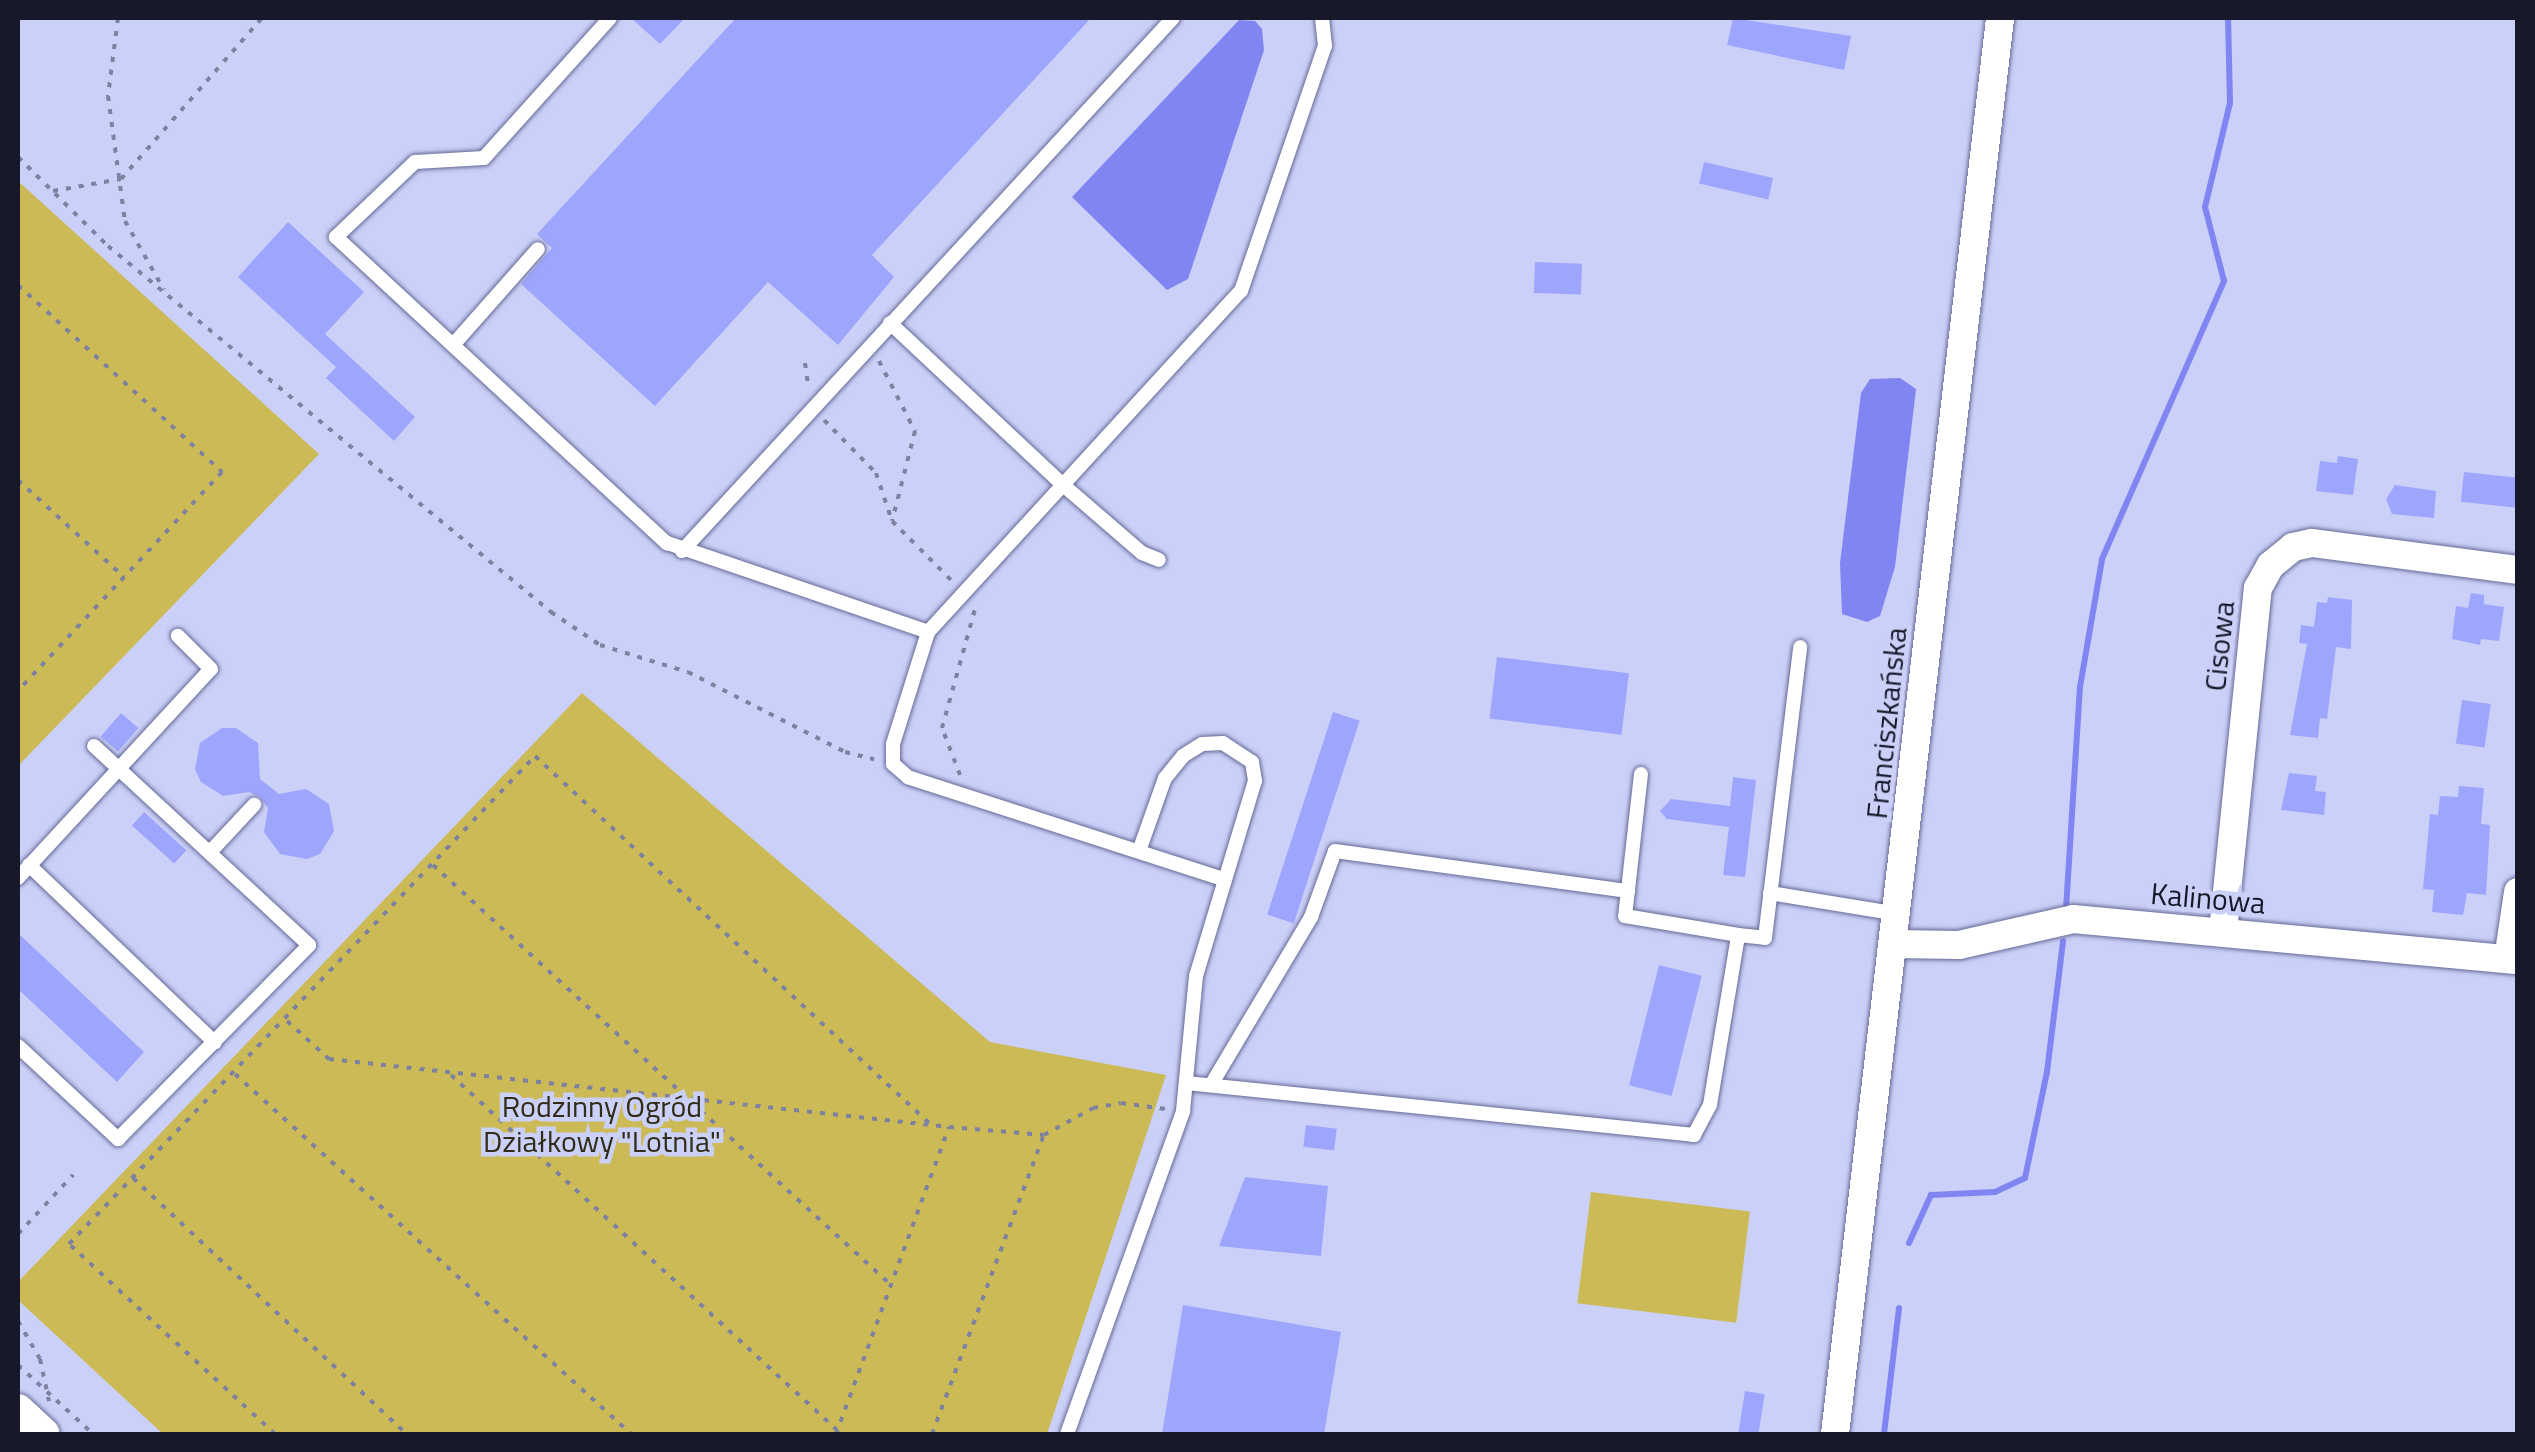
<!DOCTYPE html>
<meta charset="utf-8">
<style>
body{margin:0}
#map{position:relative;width:2535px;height:1452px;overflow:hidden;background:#cbd0f8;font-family:"Titillium Web",sans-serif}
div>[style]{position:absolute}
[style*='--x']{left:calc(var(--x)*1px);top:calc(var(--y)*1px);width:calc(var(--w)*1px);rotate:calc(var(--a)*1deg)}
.green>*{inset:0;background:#cbba55;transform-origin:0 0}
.water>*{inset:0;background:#8185f1}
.stream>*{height:6px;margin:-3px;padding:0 3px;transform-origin:3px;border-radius:3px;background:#8185f1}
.building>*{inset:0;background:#9ea5fd;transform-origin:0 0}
.path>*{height:4px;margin-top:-2px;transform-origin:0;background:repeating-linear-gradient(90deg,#7e819f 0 5px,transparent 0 13px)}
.roads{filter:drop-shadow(0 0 2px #656a96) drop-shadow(0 0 2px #656a96)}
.service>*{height:14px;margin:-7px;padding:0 7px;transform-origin:7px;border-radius:7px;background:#fff}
.minor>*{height:28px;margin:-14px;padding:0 14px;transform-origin:14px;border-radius:14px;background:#fff}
.tertiary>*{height:32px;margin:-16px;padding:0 16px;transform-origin:16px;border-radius:16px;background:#fff}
span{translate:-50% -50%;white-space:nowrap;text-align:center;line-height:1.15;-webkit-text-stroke:9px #cbd0f8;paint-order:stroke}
.street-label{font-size:30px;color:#17192a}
.park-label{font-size:30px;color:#302c15}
.frame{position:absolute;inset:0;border:20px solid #17192a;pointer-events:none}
</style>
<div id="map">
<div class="green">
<div style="clip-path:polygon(18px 181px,319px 454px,18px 766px)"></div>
<div style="clip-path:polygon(582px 693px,990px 1042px,1166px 1075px,1047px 1434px,163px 1434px,18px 1300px,18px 1282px)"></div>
<div style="left:1591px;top:1192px;width:160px;height:112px;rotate:7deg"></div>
</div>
<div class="water">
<div style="clip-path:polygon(1239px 20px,1255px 21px,1262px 29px,1264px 50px,1188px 279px,1167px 290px,1072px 197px)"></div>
<div style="clip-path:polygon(1900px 378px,1916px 389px,1895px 567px,1880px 616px,1867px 622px,1842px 614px,1840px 563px,1861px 393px,1870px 379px)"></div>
</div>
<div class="stream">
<div style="--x:2066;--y:909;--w:222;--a:-86.4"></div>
<div style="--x:2080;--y:687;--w:130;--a:-80.2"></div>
<div style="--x:2102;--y:559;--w:304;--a:-66.3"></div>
<div style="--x:2224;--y:281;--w:76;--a:-104.4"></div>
<div style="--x:2205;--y:207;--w:107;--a:-76.5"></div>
<div style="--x:2230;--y:103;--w:85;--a:-91.3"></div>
<div style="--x:1909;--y:1243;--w:53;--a:-65.4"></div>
<div style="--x:1931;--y:1195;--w:64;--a:-2.7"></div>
<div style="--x:1995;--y:1192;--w:33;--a:-25"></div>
<div style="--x:2025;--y:1178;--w:108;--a:-78.3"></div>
<div style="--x:2047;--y:1072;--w:132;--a:-83"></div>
<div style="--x:1884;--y:1434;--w:127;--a:-83.2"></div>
</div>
<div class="building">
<div style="clip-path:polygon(631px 18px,685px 18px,660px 44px)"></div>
<div style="clip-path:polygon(736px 18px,1091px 18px,872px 255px,894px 277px,838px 345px,768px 282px,655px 406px,521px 284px,552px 248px,537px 234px)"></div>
<div style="clip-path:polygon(1733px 18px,1851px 36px,1844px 70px,1727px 45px)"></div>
<div style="left:1704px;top:162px;width:71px;height:22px;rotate:13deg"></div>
<div style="clip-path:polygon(288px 222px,364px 292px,325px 334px,415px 417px,394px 441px,326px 378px,336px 367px,238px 277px)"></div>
<div style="left:1535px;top:262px;width:47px;height:31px;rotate:2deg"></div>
<div style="clip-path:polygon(2338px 456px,2358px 459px,2353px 495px,2316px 491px,2320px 461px,2337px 463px)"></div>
<div style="left:2464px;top:472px;width:54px;height:30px;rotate:6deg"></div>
<div style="clip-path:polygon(2395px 485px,2436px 491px,2434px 518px,2392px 514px,2386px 499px)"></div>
<div style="clip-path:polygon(2471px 593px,2484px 595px,2484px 604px,2504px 607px,2499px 641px,2481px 639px,2480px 645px,2452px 639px,2456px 606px,2468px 608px)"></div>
<div style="clip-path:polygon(2328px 597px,2352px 600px,2351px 649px,2336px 647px,2327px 719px,2320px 718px,2318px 738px,2290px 735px,2307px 644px,2299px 643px,2301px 625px,2314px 627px,2317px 602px,2327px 603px)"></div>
<div style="left:1497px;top:657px;width:133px;height:62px;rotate:7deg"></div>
<div style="left:2462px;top:700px;width:29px;height:44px;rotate:8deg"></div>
<div style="left:1333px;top:712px;width:28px;height:213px;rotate:18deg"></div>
<div style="left:121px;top:713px;width:23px;height:31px;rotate:41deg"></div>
<div style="clip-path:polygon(222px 728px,236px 728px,258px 743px,260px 779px,279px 794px,306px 789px,329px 804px,334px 831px,320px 854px,307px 859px,280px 854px,264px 832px,268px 808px,260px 797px,249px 792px,223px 796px,201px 782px,195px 769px,200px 743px)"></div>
<div style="clip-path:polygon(2289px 773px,2317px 776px,2315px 791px,2326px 792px,2324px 815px,2281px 810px)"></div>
<div style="clip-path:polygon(1733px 777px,1756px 780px,1745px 877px,1723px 875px,1729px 827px,1667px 819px,1660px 811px,1671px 799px,1730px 806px)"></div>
<div style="clip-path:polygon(2459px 786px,2484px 788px,2481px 824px,2490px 825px,2486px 895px,2467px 893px,2463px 915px,2432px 912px,2434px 890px,2423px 889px,2430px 814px,2438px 815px,2440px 796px,2458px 797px)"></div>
<div style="left:144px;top:812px;width:57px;height:18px;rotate:42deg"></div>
<div style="clip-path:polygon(18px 933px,144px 1052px,117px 1082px,18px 989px)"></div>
<div style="left:1659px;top:965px;width:44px;height:124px;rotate:14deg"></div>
<div style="left:1306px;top:1125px;width:31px;height:22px;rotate:7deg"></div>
<div style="clip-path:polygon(1245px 1177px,1328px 1186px,1321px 1256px,1219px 1246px)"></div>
<div style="clip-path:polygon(1183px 1305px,1341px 1332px,1324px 1434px,1162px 1434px)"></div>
<div style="left:1745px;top:1391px;width:20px;height:43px;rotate:9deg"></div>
</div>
<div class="path">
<div style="--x:118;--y:18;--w:79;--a:97.3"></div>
<div style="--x:108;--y:96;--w:126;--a:82.3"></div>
<div style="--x:125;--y:221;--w:79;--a:60.5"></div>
<div style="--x:18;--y:157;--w:127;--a:44.7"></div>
<div style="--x:108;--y:246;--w:575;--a:39.56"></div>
<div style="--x:551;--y:612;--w:59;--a:34"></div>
<div style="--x:600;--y:645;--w:92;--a:17.1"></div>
<div style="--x:688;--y:672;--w:176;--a:27"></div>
<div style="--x:845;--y:752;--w:30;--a:14"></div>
<div style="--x:53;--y:191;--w:69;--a:-10"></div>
<div style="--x:121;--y:179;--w:214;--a:-48.8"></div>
<div style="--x:18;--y:285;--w:277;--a:42.5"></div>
<div style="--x:222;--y:472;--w:299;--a:133"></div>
<div style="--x:879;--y:361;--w:79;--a:62.8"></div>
<div style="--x:915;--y:431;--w:93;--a:104.3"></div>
<div style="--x:892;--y:521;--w:85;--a:45"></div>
<div style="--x:805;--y:363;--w:22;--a:82"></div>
<div style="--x:824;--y:420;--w:74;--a:45.5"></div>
<div style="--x:876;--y:473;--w:51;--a:71.6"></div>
<div style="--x:18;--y:480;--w:144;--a:42.5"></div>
<div style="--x:960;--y:775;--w:50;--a:-111"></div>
<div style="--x:942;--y:728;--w:128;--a:-74.5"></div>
<div style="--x:433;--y:865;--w:620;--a:42.52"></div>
<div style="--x:287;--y:1021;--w:57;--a:42.1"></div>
<div style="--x:329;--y:1059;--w:624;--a:6.26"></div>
<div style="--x:949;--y:1127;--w:95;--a:4.8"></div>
<div style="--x:1044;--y:1135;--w:56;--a:-28.9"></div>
<div style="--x:1093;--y:1108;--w:28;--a:-10"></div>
<div style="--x:1121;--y:1103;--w:45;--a:7.6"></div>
<div style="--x:235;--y:1074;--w:535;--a:42.27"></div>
<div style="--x:451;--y:1075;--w:524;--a:42.6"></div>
<div style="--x:133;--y:1178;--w:375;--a:43.1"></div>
<div style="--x:18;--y:1234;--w:81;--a:-47"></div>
<div style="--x:18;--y:1321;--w:44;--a:59.9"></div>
<div style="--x:40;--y:1359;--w:43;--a:77.9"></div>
<div style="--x:18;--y:1365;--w:102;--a:42.6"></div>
<div style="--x:275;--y:1434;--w:280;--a:-137.3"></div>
<div style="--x:69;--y:1244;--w:675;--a:-46.32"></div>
<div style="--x:535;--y:756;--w:540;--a:42.97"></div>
<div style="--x:836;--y:1434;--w:327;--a:-69.8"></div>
<div style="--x:932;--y:1434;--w:319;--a:-69.5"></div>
</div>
<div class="roads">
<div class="service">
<div style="--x:610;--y:18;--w:188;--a:132"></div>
<div style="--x:484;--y:158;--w:69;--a:176.7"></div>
<div style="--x:415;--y:162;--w:109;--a:136.5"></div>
<div style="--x:336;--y:237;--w:451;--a:42.8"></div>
<div style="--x:667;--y:543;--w:276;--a:18.8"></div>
<div style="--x:890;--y:323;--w:236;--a:43.1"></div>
<div style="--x:1062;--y:484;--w:106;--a:40.8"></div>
<div style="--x:1142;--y:553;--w:18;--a:22"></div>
<div style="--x:453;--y:345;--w:128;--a:-48.5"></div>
<div style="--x:682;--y:551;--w:725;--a:-47.35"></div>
<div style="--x:1641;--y:774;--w:143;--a:96.4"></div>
<div style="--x:1625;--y:916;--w:115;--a:9.5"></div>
<div style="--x:212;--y:850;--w:62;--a:-47"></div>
<div style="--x:29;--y:865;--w:257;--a:43.7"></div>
<div style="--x:18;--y:878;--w:284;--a:-47.3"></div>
<div style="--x:211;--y:669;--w:47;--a:-135"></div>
<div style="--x:1223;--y:879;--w:331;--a:-162.1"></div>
<div style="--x:908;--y:777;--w:20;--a:-139"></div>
<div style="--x:893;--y:764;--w:20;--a:-90"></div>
<div style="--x:893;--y:744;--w:117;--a:-72.6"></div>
<div style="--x:928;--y:632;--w:463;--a:-47.5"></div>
<div style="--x:1241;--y:291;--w:259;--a:-71.1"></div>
<div style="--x:1325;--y:46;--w:28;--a:-96"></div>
<div style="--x:1770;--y:893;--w:130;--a:9.3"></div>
<div style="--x:18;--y:1046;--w:137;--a:42.9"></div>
<div style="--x:118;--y:1139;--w:272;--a:-45.4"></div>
<div style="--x:309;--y:945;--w:293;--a:-137.2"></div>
<div style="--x:1186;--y:1083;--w:511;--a:5.84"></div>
<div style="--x:1694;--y:1135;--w:34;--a:-62"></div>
<div style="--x:1710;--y:1105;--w:172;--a:-80.6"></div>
<div style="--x:1738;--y:935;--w:27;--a:6"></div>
<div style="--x:1765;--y:938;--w:293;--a:-83.1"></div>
<div style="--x:1211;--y:1085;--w:196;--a:-59.2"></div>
<div style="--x:1311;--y:917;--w:70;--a:-70"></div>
<div style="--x:1335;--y:851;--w:296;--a:7.8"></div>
<div style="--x:1067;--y:1434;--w:343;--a:-70.2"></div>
<div style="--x:1183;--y:1111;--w:136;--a:-84.5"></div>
<div style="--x:1196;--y:976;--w:204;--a:-73.2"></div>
<div style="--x:1255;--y:781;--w:19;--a:-99"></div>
<div style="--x:1252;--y:762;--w:35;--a:-147"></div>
<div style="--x:1223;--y:743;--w:21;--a:177"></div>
<div style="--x:1202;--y:744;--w:22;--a:148"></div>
<div style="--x:1183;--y:756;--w:28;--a:129"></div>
<div style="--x:1165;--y:778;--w:77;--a:109.6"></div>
</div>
<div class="minor">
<div style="--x:2223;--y:931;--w:345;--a:-84.2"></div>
<div style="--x:2258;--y:588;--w:26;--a:-61"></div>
<div style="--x:2271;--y:565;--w:28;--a:-39"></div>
<div style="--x:2293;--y:547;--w:19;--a:-12"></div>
<div style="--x:2312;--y:543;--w:208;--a:7.5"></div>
<div style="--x:1895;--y:944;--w:64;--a:0.9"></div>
<div style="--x:1959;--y:945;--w:117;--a:-12.8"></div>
<div style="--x:2073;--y:919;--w:447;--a:5.3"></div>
<div style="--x:2508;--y:959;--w:68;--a:-81.5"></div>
<div style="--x:1835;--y:1434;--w:1426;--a:-83.35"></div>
</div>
<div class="tertiary">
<div style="--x:18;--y:1410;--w:35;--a:43"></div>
</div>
</div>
<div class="street-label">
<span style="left:2219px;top:646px;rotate:-84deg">Cisowa</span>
<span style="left:1886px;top:723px;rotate:-84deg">Franciszkańska</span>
<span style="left:2208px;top:898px;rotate:5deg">Kalinowa</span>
</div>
<div class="park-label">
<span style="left:602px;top:1123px">Rodzinny Ogród<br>Działkowy "Lotnia"</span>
</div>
<div class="frame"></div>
</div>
